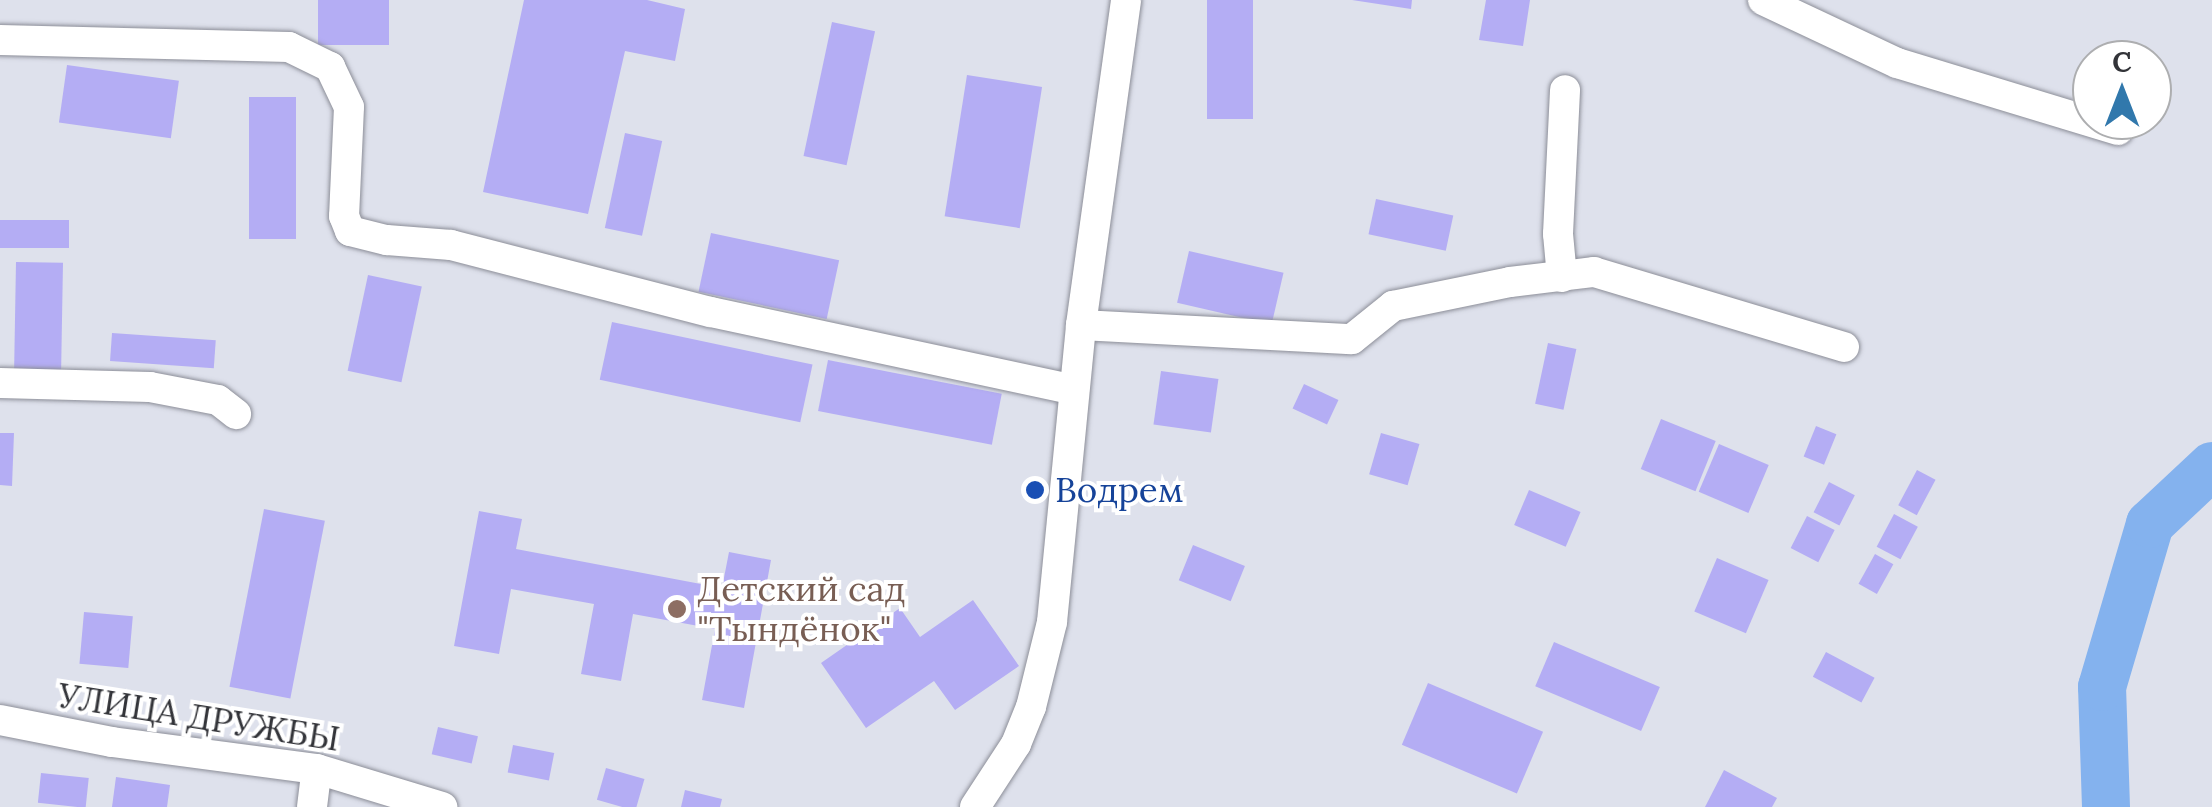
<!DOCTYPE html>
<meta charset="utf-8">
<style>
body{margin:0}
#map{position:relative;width:2212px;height:807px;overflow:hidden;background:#dee1ec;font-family:Lora,serif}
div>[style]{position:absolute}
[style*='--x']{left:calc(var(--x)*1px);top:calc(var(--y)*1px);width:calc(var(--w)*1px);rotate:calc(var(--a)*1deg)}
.river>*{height:48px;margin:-24px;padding:0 24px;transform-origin:24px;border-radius:24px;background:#84b2ee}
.building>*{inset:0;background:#b4adf4;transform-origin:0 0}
.roads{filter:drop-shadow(0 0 2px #8c8e98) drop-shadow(0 0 2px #8c8e98)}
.minor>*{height:30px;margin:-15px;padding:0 15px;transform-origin:15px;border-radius:15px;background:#fff}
.dots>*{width:28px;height:28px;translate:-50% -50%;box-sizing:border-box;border:5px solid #fff;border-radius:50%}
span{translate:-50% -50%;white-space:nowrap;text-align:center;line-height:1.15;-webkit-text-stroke:8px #fff;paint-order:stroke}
.transit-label{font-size:35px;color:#164399}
.left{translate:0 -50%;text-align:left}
.education-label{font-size:35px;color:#785e54}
.street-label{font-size:35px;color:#333439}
.north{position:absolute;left:2072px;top:40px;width:100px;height:100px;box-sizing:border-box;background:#fff;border:2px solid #adaeb0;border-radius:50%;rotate:0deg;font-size:28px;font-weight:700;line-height:40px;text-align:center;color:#333439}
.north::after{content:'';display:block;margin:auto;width:35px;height:45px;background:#3178ac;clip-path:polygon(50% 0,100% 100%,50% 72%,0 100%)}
</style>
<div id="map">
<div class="river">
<div style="--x:2106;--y:807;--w:120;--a:-91.9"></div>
<div style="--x:2102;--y:687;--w:170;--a:-73.6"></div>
<div style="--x:2150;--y:524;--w:85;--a:-43.1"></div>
</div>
<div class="building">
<div style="left:318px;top:0;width:71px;height:45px"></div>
<div style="clip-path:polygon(524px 0,647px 0,685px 9px,675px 61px,625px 51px,588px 214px,483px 192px)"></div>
<div style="left:1207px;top:0;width:46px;height:119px"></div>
<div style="clip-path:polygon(1352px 0,1412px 0,1411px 9px)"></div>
<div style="clip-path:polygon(1486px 0,1530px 0,1523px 46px,1479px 40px)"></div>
<div style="left:832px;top:22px;width:44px;height:137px;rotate:12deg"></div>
<div style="left:67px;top:65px;width:113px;height:58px;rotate:8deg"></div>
<div style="left:967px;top:75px;width:76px;height:143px;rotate:9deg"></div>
<div style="left:249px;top:97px;width:47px;height:142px"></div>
<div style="left:625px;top:133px;width:38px;height:97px;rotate:12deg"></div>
<div style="left:1376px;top:199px;width:79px;height:36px;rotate:12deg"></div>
<div style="left:0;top:220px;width:69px;height:28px"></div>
<div style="left:711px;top:233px;width:131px;height:60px;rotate:12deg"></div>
<div style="left:1189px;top:251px;width:97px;height:53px;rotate:13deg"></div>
<div style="left:16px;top:262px;width:47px;height:109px;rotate:1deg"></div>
<div style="left:368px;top:275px;width:55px;height:98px;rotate:12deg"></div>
<div style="left:612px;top:322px;width:205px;height:59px;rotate:12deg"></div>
<div style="left:112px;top:333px;width:104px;height:28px;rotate:4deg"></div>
<div style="left:1548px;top:343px;width:29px;height:62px;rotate:12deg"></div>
<div style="left:828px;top:360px;width:177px;height:52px;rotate:11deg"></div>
<div style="left:1161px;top:371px;width:58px;height:54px;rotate:8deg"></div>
<div style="left:1304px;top:384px;width:38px;height:27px;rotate:25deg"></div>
<div style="left:1661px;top:419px;width:59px;height:54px;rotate:22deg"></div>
<div style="left:1816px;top:426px;width:22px;height:33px;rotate:22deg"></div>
<div style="clip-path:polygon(0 433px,14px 433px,12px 486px,0 485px)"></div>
<div style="left:1381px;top:433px;width:40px;height:43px;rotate:16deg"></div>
<div style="left:1719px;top:444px;width:54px;height:52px;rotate:23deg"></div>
<div style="left:1917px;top:470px;width:21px;height:40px;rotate:28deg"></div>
<div style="left:1829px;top:482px;width:29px;height:34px;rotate:27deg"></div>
<div style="left:1529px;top:490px;width:56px;height:38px;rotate:23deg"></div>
<div style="left:264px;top:509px;width:62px;height:181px;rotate:11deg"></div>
<div style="clip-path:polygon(479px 511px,522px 519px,516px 549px,722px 588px,729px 552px,771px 560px,744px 708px,702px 700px,715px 629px,633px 614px,621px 681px,581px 674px,594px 604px,511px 589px,499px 654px,454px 646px)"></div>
<div style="left:1894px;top:514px;width:27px;height:37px;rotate:28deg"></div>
<div style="left:1807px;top:516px;width:31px;height:36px;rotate:27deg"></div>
<div style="left:1193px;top:545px;width:56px;height:38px;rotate:22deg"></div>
<div style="left:1875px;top:554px;width:21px;height:34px;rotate:29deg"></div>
<div style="left:1717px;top:558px;width:56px;height:58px;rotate:23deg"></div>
<div style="clip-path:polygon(973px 600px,1019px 666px,955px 710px,934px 681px,866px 728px,821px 663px,900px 608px,920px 637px)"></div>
<div style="left:84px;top:612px;width:49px;height:52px;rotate:5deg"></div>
<div style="left:1554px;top:642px;width:115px;height:48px;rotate:23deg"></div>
<div style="left:1826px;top:652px;width:55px;height:28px;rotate:28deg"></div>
<div style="left:1428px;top:683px;width:125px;height:67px;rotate:23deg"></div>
<div style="left:438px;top:727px;width:41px;height:28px;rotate:13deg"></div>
<div style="left:513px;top:745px;width:42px;height:28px;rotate:11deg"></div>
<div style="left:606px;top:768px;width:40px;height:33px;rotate:16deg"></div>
<div style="clip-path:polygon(1724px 770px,1777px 798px,1772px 807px,1705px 807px)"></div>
<div style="left:41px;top:773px;width:48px;height:30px;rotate:6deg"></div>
<div style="clip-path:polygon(116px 777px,170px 785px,167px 807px,112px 807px)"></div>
<div style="clip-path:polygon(685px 790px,722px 799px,720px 807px,681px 807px)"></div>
</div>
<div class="roads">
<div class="minor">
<div style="--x:1763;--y:0;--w:148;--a:25.2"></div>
<div style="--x:1897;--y:63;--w:231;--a:16.9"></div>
<div style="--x:0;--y:40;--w:289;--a:1.4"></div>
<div style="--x:289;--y:47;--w:46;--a:26"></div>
<div style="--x:330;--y:67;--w:44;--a:64.6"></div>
<div style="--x:349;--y:107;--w:109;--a:92.6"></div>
<div style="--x:344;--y:216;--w:16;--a:68"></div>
<div style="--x:350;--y:231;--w:38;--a:14"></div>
<div style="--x:387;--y:240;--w:64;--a:4.5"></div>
<div style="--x:451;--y:245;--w:268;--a:14.5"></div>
<div style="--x:711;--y:312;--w:371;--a:12.1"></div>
<div style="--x:1562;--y:277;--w:43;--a:-95.3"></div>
<div style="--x:1558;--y:234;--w:144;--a:-87.2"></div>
<div style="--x:1081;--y:325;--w:271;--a:3"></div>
<div style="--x:1352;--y:339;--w:53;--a:-38.8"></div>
<div style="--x:1393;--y:306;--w:119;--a:-11.6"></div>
<div style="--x:1510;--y:282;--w:85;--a:-6.8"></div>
<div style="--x:1594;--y:272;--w:261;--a:16.7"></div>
<div style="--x:0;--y:383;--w:150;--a:1.5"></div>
<div style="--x:150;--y:387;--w:69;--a:10.8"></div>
<div style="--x:218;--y:400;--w:23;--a:38"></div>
<div style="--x:0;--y:720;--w:114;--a:11.1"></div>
<div style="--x:112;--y:742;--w:207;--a:7.5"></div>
<div style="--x:317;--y:769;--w:131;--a:16.9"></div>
<div style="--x:312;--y:807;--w:38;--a:-83"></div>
<div style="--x:975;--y:807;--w:75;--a:-56.9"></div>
<div style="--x:1016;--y:744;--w:40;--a:-68"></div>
<div style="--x:1031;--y:707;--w:88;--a:-76.1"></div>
<div style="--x:1052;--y:622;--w:298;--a:-84.4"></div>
<div style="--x:1081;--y:325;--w:328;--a:-82.1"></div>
</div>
</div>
<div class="dots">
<div style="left:1035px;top:490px;background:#1a4fb4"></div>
<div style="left:677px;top:609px;background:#8d6e63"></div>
</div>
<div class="transit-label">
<span class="left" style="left:1055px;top:490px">Водрем</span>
</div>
<div class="education-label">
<span class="left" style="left:697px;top:609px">Детский сад<br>"Тындёнок"</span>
</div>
<div class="street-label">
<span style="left:199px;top:717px;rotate:9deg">УЛИЦА ДРУЖБЫ</span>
</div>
<div class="north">С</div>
</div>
